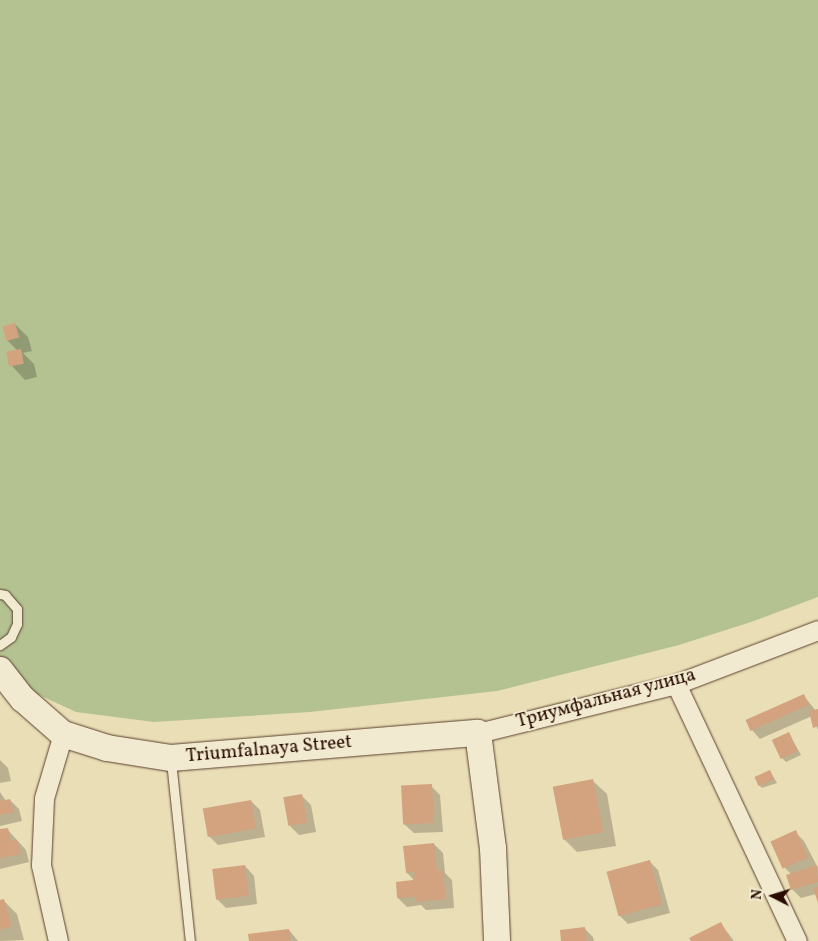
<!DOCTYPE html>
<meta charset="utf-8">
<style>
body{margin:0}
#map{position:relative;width:818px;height:941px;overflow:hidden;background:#eadeb6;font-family:Vollkorn,serif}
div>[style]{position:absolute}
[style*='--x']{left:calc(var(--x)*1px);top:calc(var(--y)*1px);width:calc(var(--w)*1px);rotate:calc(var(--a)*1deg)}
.green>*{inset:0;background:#b4c291}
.shadow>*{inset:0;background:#0003}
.building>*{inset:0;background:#d3a27f;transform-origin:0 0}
.roads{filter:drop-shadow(0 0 1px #5a402e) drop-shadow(0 0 1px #5a402e)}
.lane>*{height:9px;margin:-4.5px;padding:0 4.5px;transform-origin:4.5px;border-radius:4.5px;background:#f1ead0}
.street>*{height:19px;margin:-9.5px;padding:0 9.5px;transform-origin:9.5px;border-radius:9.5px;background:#f1ead0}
.secondary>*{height:26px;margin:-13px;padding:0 13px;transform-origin:13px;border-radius:13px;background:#f1ead0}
span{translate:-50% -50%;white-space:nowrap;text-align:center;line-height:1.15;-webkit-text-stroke:4px #f1ead0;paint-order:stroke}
.street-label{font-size:19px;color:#2a0c00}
.north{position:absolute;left:748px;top:871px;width:50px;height:50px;-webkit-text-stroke:4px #f1ead0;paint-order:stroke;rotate:275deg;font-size:14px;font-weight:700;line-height:20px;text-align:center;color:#2a0c00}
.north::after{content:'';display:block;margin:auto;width:18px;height:22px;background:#2a0c00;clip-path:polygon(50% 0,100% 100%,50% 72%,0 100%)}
</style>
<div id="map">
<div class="green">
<div style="clip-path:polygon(0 0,818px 0,818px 597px,751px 622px,679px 645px,497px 691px,310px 712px,154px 722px,76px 712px,0 677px)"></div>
</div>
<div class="shadow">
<div style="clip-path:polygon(15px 324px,28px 337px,32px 351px,23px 353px,34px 364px,37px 377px,25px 380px,12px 366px,18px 351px,7px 340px)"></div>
<div style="clip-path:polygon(804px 696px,816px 711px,818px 710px,818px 730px,812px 716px,760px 739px,752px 730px,747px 721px)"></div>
<div style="clip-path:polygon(789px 734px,801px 755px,786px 762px,782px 758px)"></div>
<div style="clip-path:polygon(0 760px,8px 768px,11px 781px,0 783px)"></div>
<div style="clip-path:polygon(770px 771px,777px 783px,762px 788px,758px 784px)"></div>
<div style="clip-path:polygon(593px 781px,607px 794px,616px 846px,577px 852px,564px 839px)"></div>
<div style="clip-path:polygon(431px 786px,440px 795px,443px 832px,414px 833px,404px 824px)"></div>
<div style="clip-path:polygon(0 792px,6px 801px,10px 800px,19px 809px,22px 821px,0 826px)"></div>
<div style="clip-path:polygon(302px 796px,311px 805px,316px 832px,299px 835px,290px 826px)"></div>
<div style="clip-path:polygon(251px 801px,260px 810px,265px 837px,218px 845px,209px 836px)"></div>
<div style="clip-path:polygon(7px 829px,26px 850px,29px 862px,0 869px,0 831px)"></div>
<div style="clip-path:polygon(795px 832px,804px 841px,818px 868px,818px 900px,816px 894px,801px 898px,792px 889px,791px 874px,785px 868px)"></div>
<div style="clip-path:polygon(434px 844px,443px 853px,445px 873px,452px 880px,454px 908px,426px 910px,421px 905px,407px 907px,398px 898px,415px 881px,407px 873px)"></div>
<div style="clip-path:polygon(649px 861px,658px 870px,670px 913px,628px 924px,619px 915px)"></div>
<div style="clip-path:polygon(245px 866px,254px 876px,257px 904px,226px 908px,217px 899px)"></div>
<div style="clip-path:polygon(4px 901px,17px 914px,24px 940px,0 941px,0 902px)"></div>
<div style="clip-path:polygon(721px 924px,734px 941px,692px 941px)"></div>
<div style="clip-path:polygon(584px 928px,593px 937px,594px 941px,563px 941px)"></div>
<div style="clip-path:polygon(289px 930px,298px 941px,250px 941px)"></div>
</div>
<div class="building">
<div style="left:15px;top:323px;width:15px;height:13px;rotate:74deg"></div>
<div style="left:21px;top:349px;width:15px;height:15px;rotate:79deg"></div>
<div style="left:804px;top:694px;width:12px;height:64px;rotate:66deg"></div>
<div style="clip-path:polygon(818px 709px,818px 726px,813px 728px,809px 711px)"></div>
<div style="left:789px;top:732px;width:21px;height:19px;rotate:65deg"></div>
<div style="left:770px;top:770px;width:10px;height:17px;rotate:66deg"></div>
<div style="left:593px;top:779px;width:54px;height:41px;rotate:79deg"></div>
<div style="left:432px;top:784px;width:39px;height:31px;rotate:87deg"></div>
<div style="left:302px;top:794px;width:29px;height:19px;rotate:80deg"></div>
<div style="clip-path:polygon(10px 799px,14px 812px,0 815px,0 801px)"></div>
<div style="left:251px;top:800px;width:29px;height:49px;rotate:80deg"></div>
<div style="clip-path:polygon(8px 828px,11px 841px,17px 840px,21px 854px,0 858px,0 829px)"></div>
<div style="left:796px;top:830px;width:30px;height:28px;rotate:66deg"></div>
<div style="clip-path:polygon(434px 843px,437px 871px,443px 870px,446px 899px,416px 902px,415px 897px,397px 898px,396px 882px,413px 880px,415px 872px,406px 873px,403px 846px)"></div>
<div style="left:650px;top:860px;width:46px;height:45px;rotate:75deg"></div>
<div style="left:245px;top:865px;width:31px;height:33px;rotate:83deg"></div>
<div style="clip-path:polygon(817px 865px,818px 882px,791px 890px,786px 875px)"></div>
<div style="clip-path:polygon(818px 887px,818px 903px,813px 888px)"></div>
<div style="clip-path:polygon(4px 899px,12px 926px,0 930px,0 900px)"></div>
<div style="clip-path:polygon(721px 922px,731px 941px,691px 941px,689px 938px)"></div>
<div style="clip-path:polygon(585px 927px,587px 941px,561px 941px,560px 930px)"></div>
<div style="clip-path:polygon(289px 929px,290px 941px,249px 941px,248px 934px)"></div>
</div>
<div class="roads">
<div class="lane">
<div style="--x:0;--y:594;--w:5;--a:11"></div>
<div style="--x:5;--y:595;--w:18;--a:49"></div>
<div style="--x:17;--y:609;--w:15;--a:90"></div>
<div style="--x:17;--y:624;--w:14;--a:115"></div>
<div style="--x:11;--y:637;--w:14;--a:144"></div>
<div style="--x:171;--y:761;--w:181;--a:84"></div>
</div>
<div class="street">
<div style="--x:676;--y:684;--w:284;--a:64.8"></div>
<div style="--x:478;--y:733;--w:204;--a:-13.9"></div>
<div style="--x:676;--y:684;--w:152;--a:-20.8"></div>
<div style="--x:58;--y:941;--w:78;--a:-102.6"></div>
<div style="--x:41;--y:865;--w:67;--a:-87.4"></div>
<div style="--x:44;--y:798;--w:67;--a:-73.5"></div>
</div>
<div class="secondary">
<div style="--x:0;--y:670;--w:37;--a:52"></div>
<div style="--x:23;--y:699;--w:53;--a:41.2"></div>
<div style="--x:63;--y:734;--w:46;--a:17.7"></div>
<div style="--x:107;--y:748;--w:65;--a:8.9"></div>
<div style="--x:171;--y:758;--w:308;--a:-4.7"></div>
<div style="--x:478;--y:733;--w:116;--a:82.6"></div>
<div style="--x:493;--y:848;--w:93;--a:87.5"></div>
</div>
</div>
<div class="street-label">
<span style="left:606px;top:699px;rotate:-15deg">Триумфальная улица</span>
<span style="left:269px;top:750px;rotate:-5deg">Triumfalnaya Street</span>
</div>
<div class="north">N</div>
</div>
